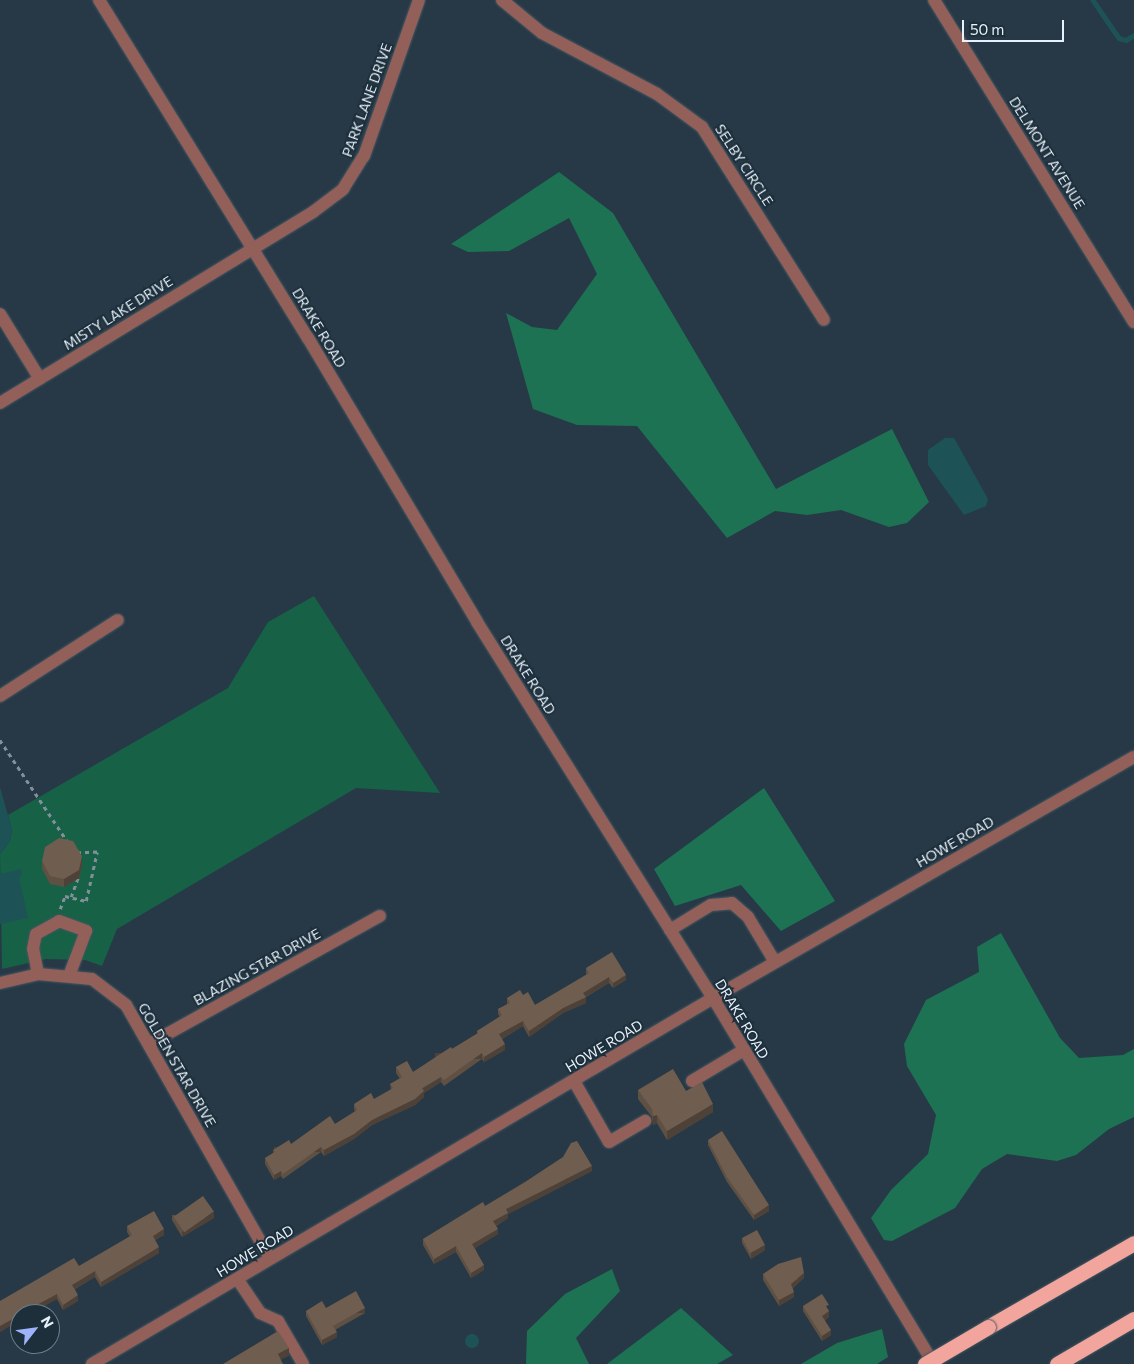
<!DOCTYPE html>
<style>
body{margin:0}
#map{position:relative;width:1134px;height:1364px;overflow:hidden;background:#273946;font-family:Commissioner,sans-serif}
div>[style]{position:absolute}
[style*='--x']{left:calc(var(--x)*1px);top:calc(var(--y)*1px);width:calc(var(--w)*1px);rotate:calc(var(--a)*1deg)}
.green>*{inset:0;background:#176146}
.forest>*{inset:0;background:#1d7254}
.water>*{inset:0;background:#1d5357}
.round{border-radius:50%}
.stream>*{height:4.5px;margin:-2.25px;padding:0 2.25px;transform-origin:2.25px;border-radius:2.25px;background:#1d5357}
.path>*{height:2.5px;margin-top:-1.25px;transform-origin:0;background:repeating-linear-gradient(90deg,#82909b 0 4px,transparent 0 8px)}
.roads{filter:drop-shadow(0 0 1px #465763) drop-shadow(0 0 1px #465763)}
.minor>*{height:12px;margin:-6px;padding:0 6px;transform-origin:6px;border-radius:6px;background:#935f59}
.highway>*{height:15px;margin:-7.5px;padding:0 7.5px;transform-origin:7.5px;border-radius:7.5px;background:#f2a59c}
.bridges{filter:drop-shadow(0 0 1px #465763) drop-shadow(0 0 1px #465763)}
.highway-bridge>*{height:15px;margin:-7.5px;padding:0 7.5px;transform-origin:7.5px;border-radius:7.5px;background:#f2a59c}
.wall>*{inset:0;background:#5f5044}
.shaded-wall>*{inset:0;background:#4e4137;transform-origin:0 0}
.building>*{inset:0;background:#6f5d4f;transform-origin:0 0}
span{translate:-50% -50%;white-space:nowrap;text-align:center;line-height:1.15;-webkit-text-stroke:4px #1d2f3b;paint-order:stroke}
.street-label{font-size:14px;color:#e8f2fb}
.north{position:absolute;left:10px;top:1304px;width:50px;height:50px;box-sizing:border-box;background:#1d2f3b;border:1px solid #6e7d88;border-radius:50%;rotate:60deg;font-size:14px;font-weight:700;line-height:20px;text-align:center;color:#e8f2fb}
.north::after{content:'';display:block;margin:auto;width:18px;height:22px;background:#9fb3fd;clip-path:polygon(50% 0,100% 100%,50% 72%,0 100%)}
.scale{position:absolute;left:962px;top:20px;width:102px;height:22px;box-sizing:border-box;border:2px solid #e8f2fb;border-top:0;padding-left:6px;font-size:15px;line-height:18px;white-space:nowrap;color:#e8f2fb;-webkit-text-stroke:4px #1d2f3b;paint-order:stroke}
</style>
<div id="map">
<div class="green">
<div style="clip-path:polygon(314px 596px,440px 793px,356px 788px,117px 929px,102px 966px,85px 960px,46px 959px,2px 969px,0 854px,10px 841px,12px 830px,8px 815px,228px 688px,268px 622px)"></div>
</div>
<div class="forest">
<div style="clip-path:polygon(559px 172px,613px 213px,776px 489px,892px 429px,929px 502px,907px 523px,889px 527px,841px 510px,807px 515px,775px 511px,727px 538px,637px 426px,577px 425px,533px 409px,506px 313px,532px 327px,557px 330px,597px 274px,569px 218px,509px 251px,468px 252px,451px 244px)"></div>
<div style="clip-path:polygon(764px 788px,835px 901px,781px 931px,741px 885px,675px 906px,654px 869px)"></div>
<div style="clip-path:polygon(1001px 933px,1060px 1038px,1079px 1058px,1123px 1055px,1134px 1049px,1134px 1117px,1109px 1129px,1076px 1155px,1057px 1161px,1007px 1154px,982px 1169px,955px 1208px,892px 1241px,884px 1240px,871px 1218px,891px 1190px,928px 1154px,936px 1115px,907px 1066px,904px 1044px,926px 1000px,979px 972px,977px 947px)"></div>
<div style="clip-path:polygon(612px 1269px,620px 1291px,576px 1338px,589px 1364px,526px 1364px,527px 1331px,565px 1294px)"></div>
<div style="clip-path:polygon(681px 1308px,733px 1355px,717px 1364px,607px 1364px)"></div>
<div style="clip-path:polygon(882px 1329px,888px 1357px,877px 1364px,801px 1364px,837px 1343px)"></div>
</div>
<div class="water">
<div style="clip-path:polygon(945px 438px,954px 438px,988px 499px,986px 506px,964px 515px,928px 465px,928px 450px)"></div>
<div style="clip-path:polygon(0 787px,12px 830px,10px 841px,0 854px)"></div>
<div style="clip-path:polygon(21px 869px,22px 876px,19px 877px,28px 918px,0 924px,0 874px)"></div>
<div class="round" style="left:465px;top:1334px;width:14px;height:14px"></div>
</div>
<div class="stream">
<div style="--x:1093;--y:0;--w:46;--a:55.6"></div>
<div style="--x:1119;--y:38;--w:7;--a:16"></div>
<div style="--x:1126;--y:40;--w:9;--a:-32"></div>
</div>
<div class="path">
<div style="--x:0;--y:740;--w:121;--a:56.4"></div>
<div style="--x:71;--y:897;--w:20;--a:-70"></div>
<div style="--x:60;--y:909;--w:14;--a:-69"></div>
<div style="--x:65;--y:896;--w:22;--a:13"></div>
<div style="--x:86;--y:901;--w:50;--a:-77.3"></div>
<div style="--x:97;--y:852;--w:19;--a:177"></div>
</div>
<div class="roads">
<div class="minor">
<div style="--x:99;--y:0;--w:397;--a:58.3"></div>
<div style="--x:308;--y:338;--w:330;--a:59.2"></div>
<div style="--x:477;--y:622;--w:444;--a:57.9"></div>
<div style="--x:713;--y:998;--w:428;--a:58.9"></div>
<div style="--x:502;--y:0;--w:52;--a:39.5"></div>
<div style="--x:542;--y:33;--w:130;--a:27.9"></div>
<div style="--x:657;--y:94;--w:56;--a:36.3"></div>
<div style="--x:702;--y:127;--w:228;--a:57.7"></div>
<div style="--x:934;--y:0;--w:379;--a:58.2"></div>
<div style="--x:0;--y:314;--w:76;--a:58.4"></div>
<div style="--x:0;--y:403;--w:367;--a:-31.4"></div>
<div style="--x:313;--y:212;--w:38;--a:-37"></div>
<div style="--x:343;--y:189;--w:39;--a:-58"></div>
<div style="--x:364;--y:156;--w:165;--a:-70.6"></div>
<div style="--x:0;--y:696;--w:140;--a:-32.8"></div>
<div style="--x:670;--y:930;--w:48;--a:-31.4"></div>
<div style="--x:711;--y:905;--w:21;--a:-5"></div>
<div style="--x:732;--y:903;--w:21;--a:41"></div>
<div style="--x:748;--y:917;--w:52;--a:59"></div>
<div style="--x:38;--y:974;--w:25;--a:-101"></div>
<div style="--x:33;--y:949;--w:15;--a:-79"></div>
<div style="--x:36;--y:934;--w:26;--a:-29"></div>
<div style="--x:59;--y:921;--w:29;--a:20"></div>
<div style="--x:86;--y:931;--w:48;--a:110.7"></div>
<div style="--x:0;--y:983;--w:39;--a:-13"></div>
<div style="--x:38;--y:974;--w:54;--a:5.3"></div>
<div style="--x:92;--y:979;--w:43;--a:37.4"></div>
<div style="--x:126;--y:1005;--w:292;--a:60.4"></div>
<div style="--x:149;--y:1044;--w:264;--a:-29"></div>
<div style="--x:574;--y:1081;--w:70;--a:60.2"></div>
<div style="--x:609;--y:1142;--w:42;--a:-30.3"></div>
<div style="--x:692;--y:1081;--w:61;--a:-30.8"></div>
<div style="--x:238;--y:1280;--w:40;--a:56"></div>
<div style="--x:260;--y:1313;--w:20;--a:24"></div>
<div style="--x:278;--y:1321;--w:50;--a:59.8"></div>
<div style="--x:92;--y:1364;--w:721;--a:-30.51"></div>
<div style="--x:713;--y:998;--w:485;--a:-29.8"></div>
</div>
<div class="highway">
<div style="--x:988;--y:1327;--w:168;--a:-29.9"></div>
<div style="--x:1057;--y:1364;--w:89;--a:-30.3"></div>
</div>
</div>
<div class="bridges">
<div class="highway-bridge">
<div style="--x:925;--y:1364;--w:73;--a:-30.4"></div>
</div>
</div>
<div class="wall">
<div style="clip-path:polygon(42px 861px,82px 865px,79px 878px,64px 887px,50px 884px,42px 869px)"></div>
<div style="clip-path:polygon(586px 968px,626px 980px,613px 988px,609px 983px,586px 997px,586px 1003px,563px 1013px,529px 1037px,523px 1026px,502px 1039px,505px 1050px,484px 1062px,482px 1059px,444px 1086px,441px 1082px,424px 1093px,424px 1097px,415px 1105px,372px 1125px,354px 1139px,324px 1156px,321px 1152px,283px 1179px,281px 1176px,274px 1180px,265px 1164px,265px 1158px,273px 1153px,273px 1150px,291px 1144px,335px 1124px,355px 1112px,354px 1109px,354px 1104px,374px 1099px,391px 1090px,390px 1084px,400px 1079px,396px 1073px,396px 1067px,413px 1072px,477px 1034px,477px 1031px,500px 1017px,498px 1014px,498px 1009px,507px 1004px,507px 998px,523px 995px,535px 1005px,587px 975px,586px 973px)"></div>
<div style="clip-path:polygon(638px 1090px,686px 1091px,713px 1112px,667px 1140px,657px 1123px,653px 1125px,652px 1117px,638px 1099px)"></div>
<div style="clip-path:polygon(708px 1140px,769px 1211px,754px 1220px,727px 1182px,708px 1145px)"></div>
<div style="clip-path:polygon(592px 1171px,508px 1214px,508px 1218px,496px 1226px,498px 1234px,475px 1248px,484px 1270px,471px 1278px,456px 1252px,434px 1264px,423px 1245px,423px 1239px,485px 1206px)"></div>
<div style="clip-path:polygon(172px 1215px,214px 1218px,182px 1237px,172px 1220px)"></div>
<div style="clip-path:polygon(127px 1226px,164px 1235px,155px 1240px,159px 1253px,101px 1287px,95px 1277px,75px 1289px,78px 1301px,63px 1310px,57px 1299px,20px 1314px,20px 1330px,16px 1322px,0 1332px,0 1301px,79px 1266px,130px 1237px,127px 1232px)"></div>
<div style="clip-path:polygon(742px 1238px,765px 1250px,751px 1259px,742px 1243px)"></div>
<div style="clip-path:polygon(763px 1274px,804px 1278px,793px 1288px,794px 1297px,779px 1306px,763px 1280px)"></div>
<div style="clip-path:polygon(803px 1306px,829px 1310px,829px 1317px,825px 1320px,831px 1335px,822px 1341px,803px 1311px)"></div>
<div style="clip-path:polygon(326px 1308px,365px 1313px,335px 1330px,337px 1337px,322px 1345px,306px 1316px,306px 1311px)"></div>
</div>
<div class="shaded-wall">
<div style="clip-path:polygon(82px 856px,82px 865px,79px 878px,64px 887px,64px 879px)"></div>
<div style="clip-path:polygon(626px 975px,626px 980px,613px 988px,613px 983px)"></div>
<div style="clip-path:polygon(609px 977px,609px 983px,583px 998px,583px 993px)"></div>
<div style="clip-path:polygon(586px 997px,586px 1003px,563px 1013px,529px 1037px,529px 1031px,563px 1008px)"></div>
<div style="clip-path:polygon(523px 1021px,523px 1026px,499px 1040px,499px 1034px)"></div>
<div style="clip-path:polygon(505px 1044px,505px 1050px,484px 1062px,484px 1057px)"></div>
<div style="left:482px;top:1053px;width:6px;height:47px;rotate:90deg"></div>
<div style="clip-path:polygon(441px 1077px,441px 1082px,424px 1093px,424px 1097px,415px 1105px,372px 1125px,354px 1139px,324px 1156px,324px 1150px)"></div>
<div style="clip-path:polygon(713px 1104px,713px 1112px,667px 1140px,667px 1131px)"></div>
<div style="clip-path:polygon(657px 1115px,657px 1123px,653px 1125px,653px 1116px)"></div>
<div style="left:321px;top:1147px;width:5px;height:47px;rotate:90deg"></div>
<div style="clip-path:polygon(592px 1166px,592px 1171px,508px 1214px,508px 1218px,493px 1227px,493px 1221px,506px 1209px)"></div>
<div style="clip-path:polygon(281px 1171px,281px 1176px,274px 1180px,274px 1175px)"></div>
<div style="clip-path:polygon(769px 1205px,769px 1211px,754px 1220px,754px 1215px)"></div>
<div style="clip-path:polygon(214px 1212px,214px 1218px,182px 1237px,182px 1232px)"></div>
<div style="clip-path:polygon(164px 1229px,164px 1235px,153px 1241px,153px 1236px)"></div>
<div style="clip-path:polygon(498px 1229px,498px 1234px,472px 1250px,472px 1244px)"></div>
<div style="clip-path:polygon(765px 1245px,765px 1250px,751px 1259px,751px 1253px)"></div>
<div style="clip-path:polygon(456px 1246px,456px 1252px,434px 1264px,434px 1259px)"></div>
<div style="clip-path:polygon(159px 1247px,159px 1253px,101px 1287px,101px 1282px)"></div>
<div style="clip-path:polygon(484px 1265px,484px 1270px,471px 1278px,471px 1273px)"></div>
<div style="clip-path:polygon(95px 1271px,95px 1277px,72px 1290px,72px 1285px)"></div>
<div style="clip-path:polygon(804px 1273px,804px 1278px,791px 1289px,791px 1284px)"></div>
<div style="clip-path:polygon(794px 1292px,794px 1297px,779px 1306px,779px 1300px)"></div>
<div style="clip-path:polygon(57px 1294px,57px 1299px,31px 1314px,31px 1308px)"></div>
<div style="clip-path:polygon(78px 1295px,78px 1301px,63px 1310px,63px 1305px)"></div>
<div style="left:365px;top:1308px;width:5px;height:37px;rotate:90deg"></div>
<div style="clip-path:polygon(829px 1311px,829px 1317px,822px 1321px,822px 1316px)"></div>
<div style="clip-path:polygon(16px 1317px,16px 1322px,0 1332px,0 1326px)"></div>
<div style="clip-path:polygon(831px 1330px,831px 1335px,822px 1341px,822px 1336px)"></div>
<div style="clip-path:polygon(337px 1332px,337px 1337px,322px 1345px,322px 1340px)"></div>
<div style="clip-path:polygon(289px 1348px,289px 1356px,278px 1361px,278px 1354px)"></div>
</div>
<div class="building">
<div style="clip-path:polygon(59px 838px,73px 841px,82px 856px,79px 870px,64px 879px,50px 876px,42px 861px,45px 847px)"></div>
<div style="clip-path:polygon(612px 952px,626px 975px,613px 983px,609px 977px,583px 993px,586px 997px,563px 1008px,529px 1031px,523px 1021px,499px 1034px,505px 1044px,484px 1057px,482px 1053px,444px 1080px,441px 1077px,422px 1088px,424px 1091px,415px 1099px,372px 1120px,354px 1134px,324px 1150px,321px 1147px,283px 1174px,281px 1171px,274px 1175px,265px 1158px,275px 1152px,273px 1150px,289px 1140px,291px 1144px,330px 1116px,335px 1124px,357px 1110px,354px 1104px,371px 1093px,374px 1099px,393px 1088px,390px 1084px,402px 1077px,396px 1067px,407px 1061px,413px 1072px,451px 1047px,452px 1049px,478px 1033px,477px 1031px,502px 1015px,498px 1009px,510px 1003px,507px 998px,520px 990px,523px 995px,528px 992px,535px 1005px,589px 973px,586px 968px)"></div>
<div style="clip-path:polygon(673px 1069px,686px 1091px,702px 1082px,713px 1104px,667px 1131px,657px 1115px,653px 1116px,652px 1109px,638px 1090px)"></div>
<div style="clip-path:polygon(722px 1131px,769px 1205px,754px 1215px,727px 1177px,708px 1140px)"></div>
<div style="clip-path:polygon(577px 1141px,592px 1166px,506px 1209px,508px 1213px,493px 1221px,498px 1229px,472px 1244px,484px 1265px,471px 1273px,456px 1246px,434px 1259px,423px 1239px,483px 1202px,485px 1206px,525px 1182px,563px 1157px,571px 1143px)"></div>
<div style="left:203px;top:1196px;width:19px;height:36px;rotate:55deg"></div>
<div style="clip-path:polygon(154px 1211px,164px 1229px,153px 1236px,159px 1247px,101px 1282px,95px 1271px,72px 1285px,78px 1295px,63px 1305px,57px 1294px,31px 1308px,35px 1314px,20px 1314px,20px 1324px,16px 1317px,0 1326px,0 1301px,74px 1258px,79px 1266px,132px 1235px,127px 1226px)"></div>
<div style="left:757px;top:1230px;width:17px;height:17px;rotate:62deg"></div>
<div style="clip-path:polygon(801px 1257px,804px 1273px,791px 1284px,794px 1292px,779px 1300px,763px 1274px,778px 1264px)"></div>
<div style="clip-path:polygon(356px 1291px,365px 1308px,333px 1326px,337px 1332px,322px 1340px,306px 1311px,322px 1301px,326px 1308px)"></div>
<div style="clip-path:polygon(822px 1294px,829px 1305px,826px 1306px,829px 1311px,822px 1316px,831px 1330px,822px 1336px,803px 1306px)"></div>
<div style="clip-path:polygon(278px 1331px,289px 1348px,278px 1354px,283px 1364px,223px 1364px)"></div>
</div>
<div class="street-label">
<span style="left:367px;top:100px;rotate:-70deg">PARK LANE DRIVE</span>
<span style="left:1047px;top:153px;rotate:58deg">DELMONT AVENUE</span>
<span style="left:744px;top:165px;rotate:57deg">SELBY CIRCLE</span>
<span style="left:118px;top:313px;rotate:-32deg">MISTY LAKE DRIVE</span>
<span style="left:319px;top:328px;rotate:59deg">DRAKE ROAD</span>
<span style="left:528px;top:675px;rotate:58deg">DRAKE ROAD</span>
<span style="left:955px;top:842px;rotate:-30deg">HOWE ROAD</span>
<span style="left:257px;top:967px;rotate:-29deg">BLAZING STAR DRIVE</span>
<span style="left:742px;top:1019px;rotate:59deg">DRAKE ROAD</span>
<span style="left:604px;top:1046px;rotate:-31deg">HOWE ROAD</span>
<span style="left:177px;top:1065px;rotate:60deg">GOLDEN STAR DRIVE</span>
<span style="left:255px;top:1251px;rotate:-31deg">HOWE ROAD</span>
</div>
<div class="north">N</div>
<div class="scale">50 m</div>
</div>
